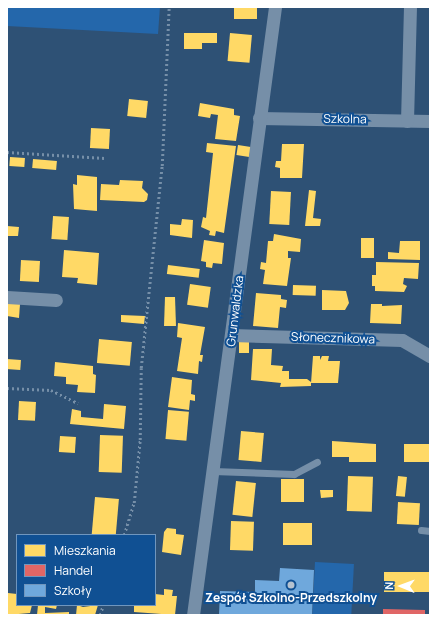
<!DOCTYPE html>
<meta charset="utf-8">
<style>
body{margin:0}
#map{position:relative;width:437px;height:622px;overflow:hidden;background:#2e5175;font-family:Manrope,sans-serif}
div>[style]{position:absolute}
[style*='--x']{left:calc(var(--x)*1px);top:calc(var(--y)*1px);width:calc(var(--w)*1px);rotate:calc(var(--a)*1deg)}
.green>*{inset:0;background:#2467ab;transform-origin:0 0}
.homes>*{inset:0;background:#ffd966;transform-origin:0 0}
.shops>*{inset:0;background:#e06666}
.schools>*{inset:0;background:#6fa8dc}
.path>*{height:2.5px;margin-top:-1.25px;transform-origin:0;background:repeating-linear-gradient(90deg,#768fa8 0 2px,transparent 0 5px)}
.lane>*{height:7px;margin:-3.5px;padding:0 3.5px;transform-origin:3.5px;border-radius:3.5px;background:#768fa8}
.street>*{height:13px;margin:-6.5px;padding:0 6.5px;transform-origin:6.5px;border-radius:6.5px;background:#768fa8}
.dots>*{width:11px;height:11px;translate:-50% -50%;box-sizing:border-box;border:2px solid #105093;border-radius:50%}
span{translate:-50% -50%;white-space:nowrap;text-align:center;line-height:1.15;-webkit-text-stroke:4px #105093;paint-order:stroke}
.street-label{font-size:12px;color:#fff}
.poi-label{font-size:12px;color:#fff;font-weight:700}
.frame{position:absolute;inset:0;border:8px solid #fff;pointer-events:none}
.legend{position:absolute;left:16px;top:534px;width:140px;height:72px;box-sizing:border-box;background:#105093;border:1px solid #7096be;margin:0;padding:5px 7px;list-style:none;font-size:12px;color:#fff}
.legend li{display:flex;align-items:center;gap:8px;height:20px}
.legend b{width:20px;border:1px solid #7096be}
.north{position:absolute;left:381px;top:566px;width:40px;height:40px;-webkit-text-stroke:3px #105093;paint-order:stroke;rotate:271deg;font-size:11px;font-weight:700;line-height:16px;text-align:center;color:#fff}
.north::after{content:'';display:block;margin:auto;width:14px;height:18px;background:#fff;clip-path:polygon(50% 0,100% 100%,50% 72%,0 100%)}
</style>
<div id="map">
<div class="green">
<div style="clip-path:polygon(7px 7px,160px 7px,158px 34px,7px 26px)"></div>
<div style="left:315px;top:562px;width:39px;height:53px;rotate:3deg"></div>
</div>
<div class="homes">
<div style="left:234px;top:7px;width:23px;height:12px"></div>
<div style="clip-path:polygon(184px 33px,217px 33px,217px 43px,202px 43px,202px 49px,184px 49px)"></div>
<div style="left:230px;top:33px;width:22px;height:28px;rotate:5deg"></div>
<div style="left:129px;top:99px;width:19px;height:17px;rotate:6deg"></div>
<div style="clip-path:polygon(200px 103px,234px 109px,234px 115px,240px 116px,236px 141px,215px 139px,218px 115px,211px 114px,210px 118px,198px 116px)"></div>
<div style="left:91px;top:128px;width:19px;height:20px;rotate:3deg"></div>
<div style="clip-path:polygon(207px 143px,236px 146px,224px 233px,216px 231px,215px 236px,209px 235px,210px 231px,201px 227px,203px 217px,206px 218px,213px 153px,206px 152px)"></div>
<div style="clip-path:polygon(282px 144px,304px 144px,302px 178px,280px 178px,280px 168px,275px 167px,276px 161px,281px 161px)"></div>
<div style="left:238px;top:145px;width:13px;height:10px;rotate:9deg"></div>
<div style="left:10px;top:157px;width:15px;height:9px;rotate:4deg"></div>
<div style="left:33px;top:159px;width:24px;height:9px;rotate:5deg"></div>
<div style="clip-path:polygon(77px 175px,97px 177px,97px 211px,74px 209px,73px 184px,77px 185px)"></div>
<div style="clip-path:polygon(120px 180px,143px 181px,142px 188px,148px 194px,147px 200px,144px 202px,100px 200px,101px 184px,119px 185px)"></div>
<div style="clip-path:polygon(309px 190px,316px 191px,313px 218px,321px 219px,320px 226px,305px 226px)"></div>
<div style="left:271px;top:191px;width:20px;height:33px;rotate:3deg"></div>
<div style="left:53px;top:216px;width:16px;height:23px;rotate:4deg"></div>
<div style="clip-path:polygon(182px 219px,193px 220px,192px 238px,170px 235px,170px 224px,181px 225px)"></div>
<div style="clip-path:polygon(7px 226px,19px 227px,18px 236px,7px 236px)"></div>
<div style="clip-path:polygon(274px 234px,301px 239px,300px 252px,288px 251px,288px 258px,291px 258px,287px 286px,263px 284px,265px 270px,260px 269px,261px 262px,266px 263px,268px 241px,273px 241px)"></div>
<div style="left:361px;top:238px;width:13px;height:20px"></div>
<div style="clip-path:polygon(204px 240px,224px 243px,222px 264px,213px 263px,212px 268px,206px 267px,206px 262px,201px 261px)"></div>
<div style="clip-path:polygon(400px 241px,420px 241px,420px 260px,388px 259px,388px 252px,399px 253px)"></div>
<div style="clip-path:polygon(64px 250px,99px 253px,97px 285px,77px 283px,78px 278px,62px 277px)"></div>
<div style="left:21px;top:260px;width:19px;height:21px;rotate:3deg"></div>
<div style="clip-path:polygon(376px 262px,419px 263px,418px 279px,404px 278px,403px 284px,407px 286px,404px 292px,375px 291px,375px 286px,372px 286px,372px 275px,376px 275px)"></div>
<div style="left:168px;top:265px;width:32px;height:9px;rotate:7deg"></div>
<div style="left:190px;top:284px;width:21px;height:21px;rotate:8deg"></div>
<div style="left:293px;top:285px;width:23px;height:10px;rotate:2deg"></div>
<div style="clip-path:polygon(322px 290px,346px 291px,349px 303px,345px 310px,322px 310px)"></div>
<div style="clip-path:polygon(256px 293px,281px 295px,281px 299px,287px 300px,286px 308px,280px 307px,278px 328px,253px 326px)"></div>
<div style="clip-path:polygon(165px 297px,175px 297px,176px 326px,164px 326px)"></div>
<div style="clip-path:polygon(7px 303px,20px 304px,19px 318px,7px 316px)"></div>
<div style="clip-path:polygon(371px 304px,382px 304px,382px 306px,402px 305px,401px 324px,370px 323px)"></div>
<div style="clip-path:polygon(121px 315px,145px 316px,144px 324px,121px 322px)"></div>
<div style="clip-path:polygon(178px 323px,205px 327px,200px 355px,203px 355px,202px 362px,199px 361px,198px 374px,177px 371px,182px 338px,177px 337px)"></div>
<div style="left:99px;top:339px;width:33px;height:24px;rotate:5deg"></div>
<div style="left:239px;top:342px;width:10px;height:11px"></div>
<div style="clip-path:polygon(253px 349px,272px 349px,271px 365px,283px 366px,282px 371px,289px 371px,289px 379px,307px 379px,311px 382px,311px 386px,280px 387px,281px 383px,251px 380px)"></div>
<div style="clip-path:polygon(313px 356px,320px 356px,320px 360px,322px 356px,329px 356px,328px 361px,340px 361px,338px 383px,311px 383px)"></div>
<div style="left:7px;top:359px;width:14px;height:10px;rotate:4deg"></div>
<div style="clip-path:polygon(55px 362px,93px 366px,93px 374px,96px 375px,95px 393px,77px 392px,78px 385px,66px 384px,66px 377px,54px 376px)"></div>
<div style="clip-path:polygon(172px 377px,192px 380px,191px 394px,195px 395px,195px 401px,190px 400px,189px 410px,168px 407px)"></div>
<div style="left:19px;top:401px;width:17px;height:19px;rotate:3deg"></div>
<div style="clip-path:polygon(104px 404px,126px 406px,124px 429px,70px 424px,72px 409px,81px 411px,81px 417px,103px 419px)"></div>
<div style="left:168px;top:410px;width:21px;height:29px;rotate:5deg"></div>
<div style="left:241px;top:431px;width:23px;height:29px;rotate:5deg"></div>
<div style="left:100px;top:435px;width:23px;height:37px;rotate:2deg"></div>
<div style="left:60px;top:436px;width:16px;height:16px;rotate:4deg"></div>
<div style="clip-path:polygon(332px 441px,376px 444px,376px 462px,349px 462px,349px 457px,332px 457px)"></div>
<div style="left:404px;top:444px;width:26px;height:18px"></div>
<div style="left:348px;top:476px;width:25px;height:35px;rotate:2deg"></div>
<div style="left:398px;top:476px;width:9px;height:20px;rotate:6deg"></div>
<div style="left:281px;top:479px;width:23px;height:23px"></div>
<div style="left:236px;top:481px;width:20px;height:34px;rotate:6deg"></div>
<div style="clip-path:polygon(320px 490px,333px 490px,333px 497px,321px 498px)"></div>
<div style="left:95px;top:497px;width:24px;height:38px;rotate:5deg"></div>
<div style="left:398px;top:502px;width:22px;height:22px;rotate:3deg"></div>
<div style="left:231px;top:521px;width:23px;height:29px;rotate:2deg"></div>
<div style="left:283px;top:523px;width:29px;height:22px"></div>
<div style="clip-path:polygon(167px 528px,176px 529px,176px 534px,184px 535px,181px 555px,162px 552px,164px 532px)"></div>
<div style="left:430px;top:572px;width:20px;height:46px;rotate:90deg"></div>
<div style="clip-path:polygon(164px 589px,173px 590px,172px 596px,177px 596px,175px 615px,134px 612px,134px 605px,155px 605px,155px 594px,164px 595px)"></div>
<div style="clip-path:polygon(8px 593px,17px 594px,17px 605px,32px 605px,30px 613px,7px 615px)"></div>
<div style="clip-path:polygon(38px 605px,57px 605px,56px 609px,45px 607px,45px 613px,69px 612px,69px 615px,37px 615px)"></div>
<div style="clip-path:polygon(77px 605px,83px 607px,98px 605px,95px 615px,76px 615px)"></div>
</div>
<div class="shops">
<div style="clip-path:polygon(383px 609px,425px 610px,425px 615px,383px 615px)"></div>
</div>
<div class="schools">
<div style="clip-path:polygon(280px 568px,314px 570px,312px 615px,219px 615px,220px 591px,255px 592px,255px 580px,279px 581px)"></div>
</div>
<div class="path">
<div style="--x:7;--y:152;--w:98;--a:3.5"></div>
<div style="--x:7;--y:388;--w:44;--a:2.6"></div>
<div style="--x:51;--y:390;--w:30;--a:26"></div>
<div style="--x:124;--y:535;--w:34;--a:-73"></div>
<div style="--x:134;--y:503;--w:63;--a:-84.6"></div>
<div style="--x:140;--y:440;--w:72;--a:-89.2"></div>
<div style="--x:141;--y:368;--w:203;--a:-84.1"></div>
<div style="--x:162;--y:166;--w:159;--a:-87.5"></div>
<div style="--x:100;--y:615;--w:10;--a:-73"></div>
</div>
<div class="lane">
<div style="--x:213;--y:471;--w:81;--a:2.1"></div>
<div style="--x:294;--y:474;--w:26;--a:-28"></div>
<div style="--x:421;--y:530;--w:9;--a:6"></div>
</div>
<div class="street">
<div style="--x:259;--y:118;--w:171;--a:1"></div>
<div style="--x:407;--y:121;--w:114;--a:-88.5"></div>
<div style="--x:7;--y:297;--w:49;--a:3.5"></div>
<div style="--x:232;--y:335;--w:170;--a:1.7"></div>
<div style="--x:402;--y:340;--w:32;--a:30"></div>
<div style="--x:193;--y:615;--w:614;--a:-82.32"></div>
</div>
<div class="dots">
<div style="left:291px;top:585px;background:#b6c2cf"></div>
</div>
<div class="street-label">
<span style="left:345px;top:119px;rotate:1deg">Szkolna</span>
<span style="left:235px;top:311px;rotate:-83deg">Grunwaldzka</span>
<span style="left:333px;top:338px;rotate:2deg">Słonecznikowa</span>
</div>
<div class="poi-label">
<span style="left:291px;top:598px">Zespół Szkolno-Przedszkolny</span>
</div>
<div class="frame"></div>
<ul class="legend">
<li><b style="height:11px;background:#ffd966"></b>Mieszkania</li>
<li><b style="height:11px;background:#e06666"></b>Handel</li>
<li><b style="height:11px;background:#6fa8dc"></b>Szkoły</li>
</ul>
<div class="north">N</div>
</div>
